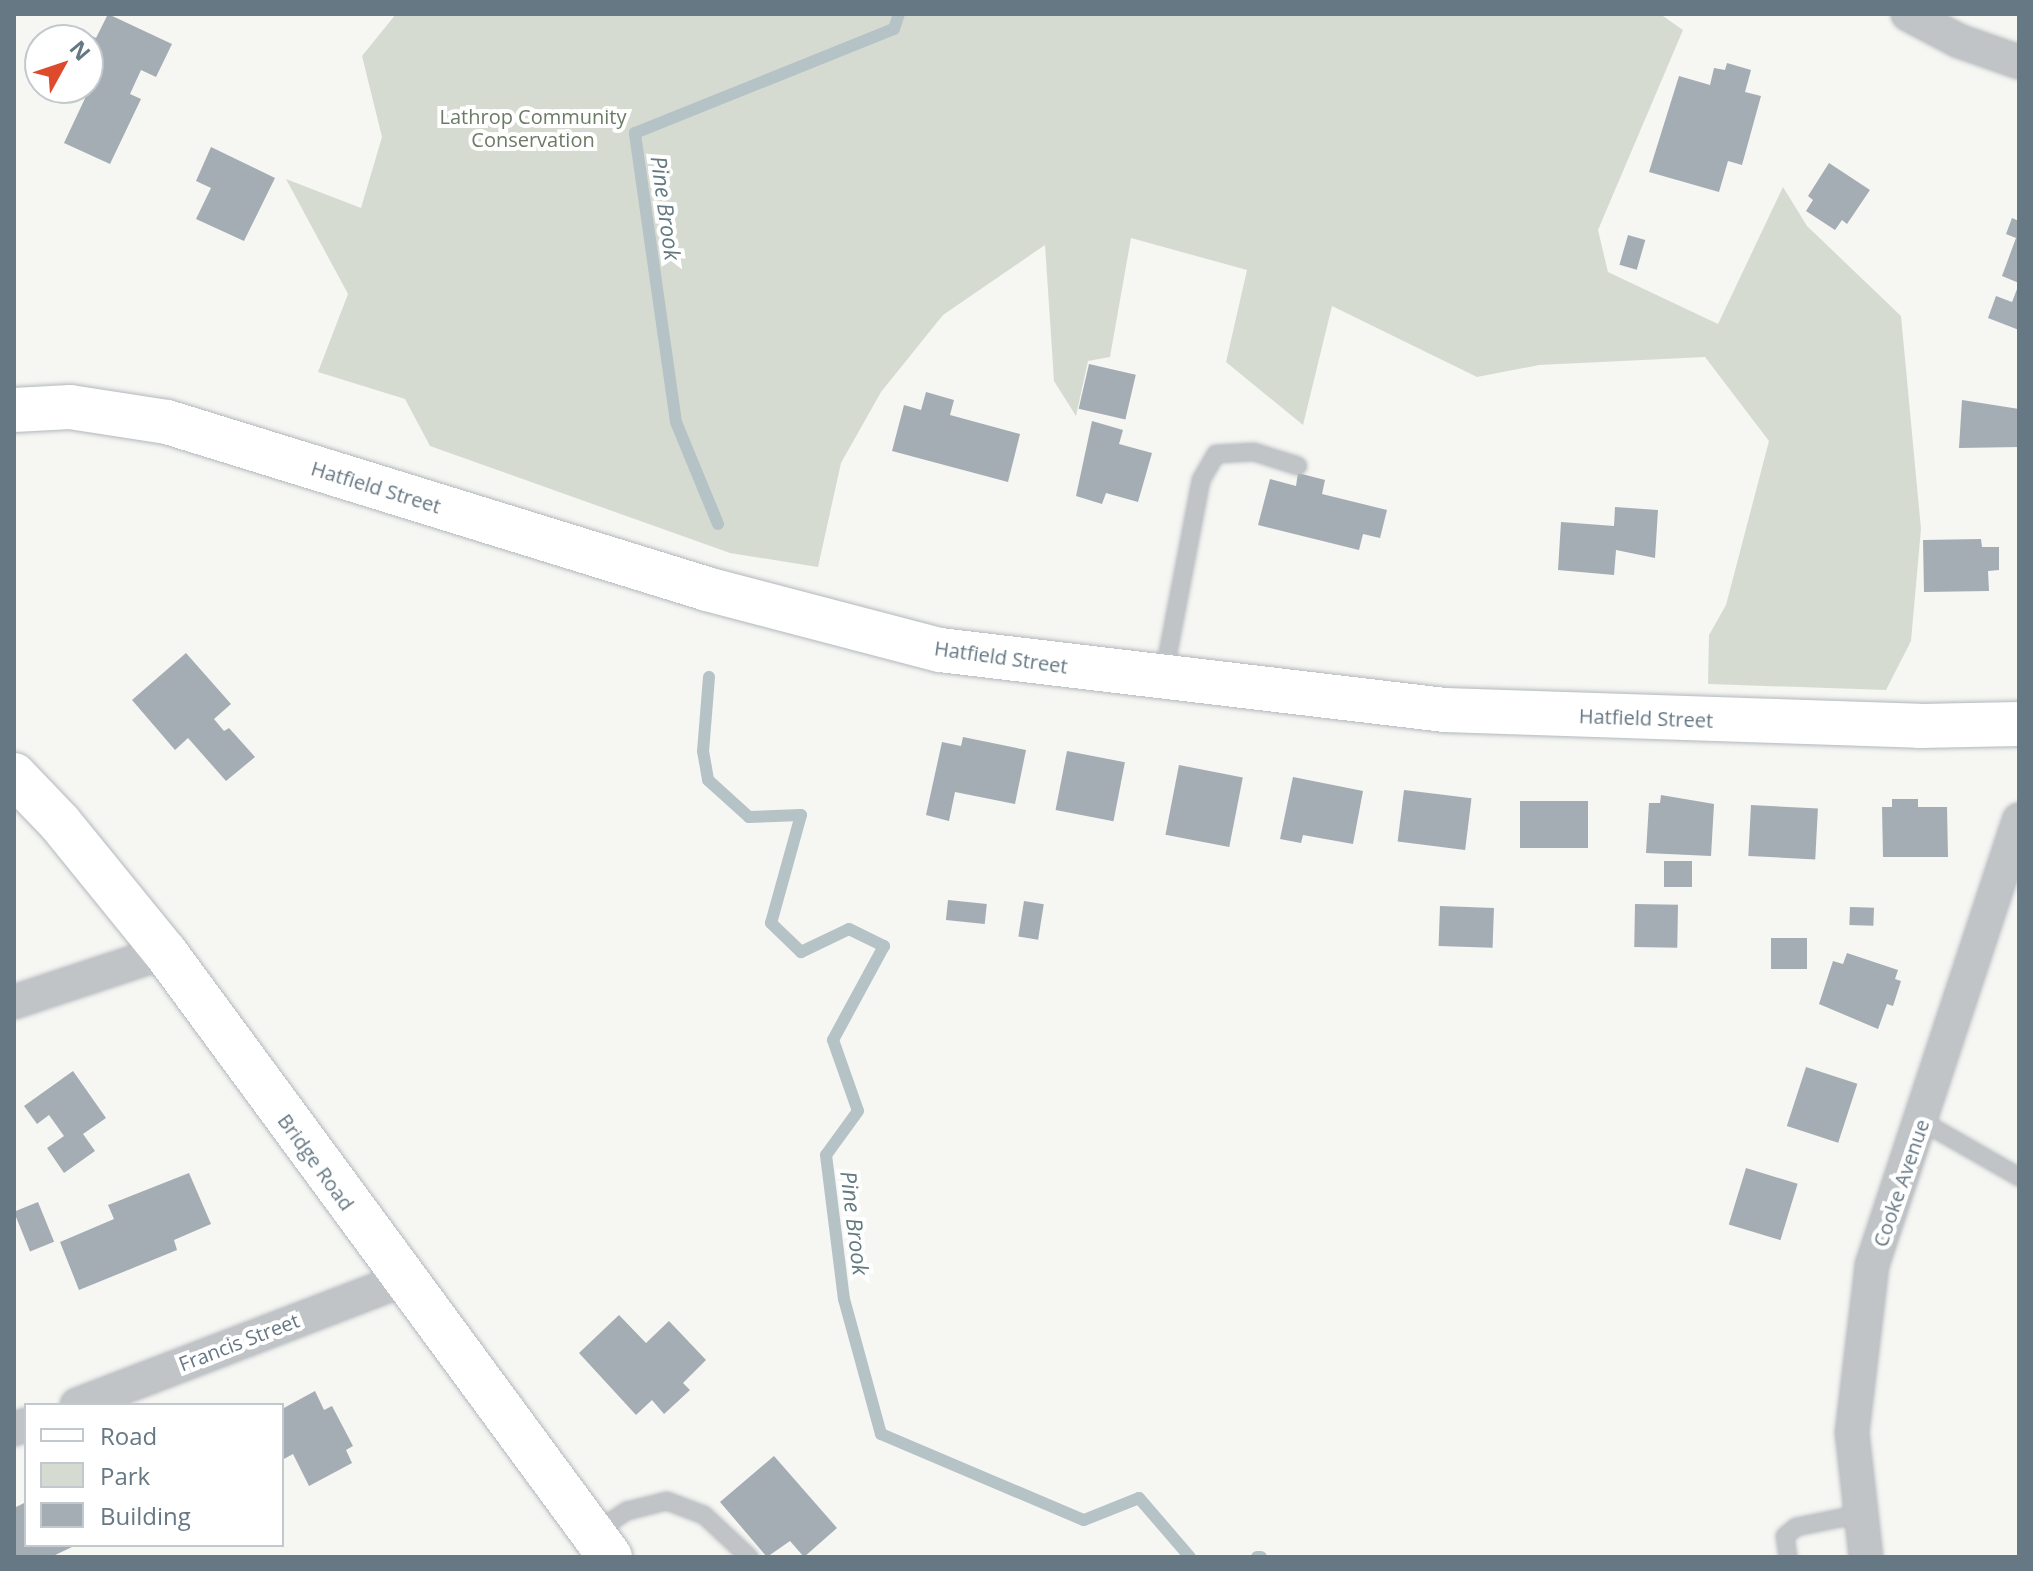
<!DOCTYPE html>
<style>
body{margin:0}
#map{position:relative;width:2033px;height:1571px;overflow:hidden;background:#f6f6f3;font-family:"Open Sans",sans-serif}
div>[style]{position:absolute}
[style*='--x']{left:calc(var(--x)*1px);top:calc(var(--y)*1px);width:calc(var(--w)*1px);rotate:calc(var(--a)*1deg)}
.green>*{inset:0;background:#d6dbd2}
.stream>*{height:12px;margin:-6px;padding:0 6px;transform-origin:6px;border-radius:6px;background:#b5c2c6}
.building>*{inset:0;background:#a4adb3;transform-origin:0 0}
.roads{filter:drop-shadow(0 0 2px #b2b8bc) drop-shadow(0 0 2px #b2b8bc)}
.lane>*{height:16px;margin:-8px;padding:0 8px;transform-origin:8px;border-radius:8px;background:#c0c4c7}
.street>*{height:32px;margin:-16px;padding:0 16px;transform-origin:16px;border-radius:16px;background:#c0c4c7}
.secondary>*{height:44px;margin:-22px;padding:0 22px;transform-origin:22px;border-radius:22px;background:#fff}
.primary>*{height:44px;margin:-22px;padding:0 22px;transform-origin:22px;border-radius:22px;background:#fff}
span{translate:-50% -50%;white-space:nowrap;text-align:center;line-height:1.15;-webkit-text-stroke:8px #fff;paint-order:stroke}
.park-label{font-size:20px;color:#6b7b65}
.street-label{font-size:20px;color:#667884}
.water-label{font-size:22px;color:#627a80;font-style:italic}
.frame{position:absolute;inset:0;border:16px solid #667884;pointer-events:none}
.legend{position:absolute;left:24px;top:1403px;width:260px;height:144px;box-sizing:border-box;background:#fff;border:2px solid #c2c9ce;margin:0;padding:10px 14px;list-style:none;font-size:24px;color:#667884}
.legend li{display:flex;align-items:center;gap:16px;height:40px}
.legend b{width:40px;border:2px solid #c2c9ce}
.north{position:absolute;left:24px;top:24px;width:80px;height:80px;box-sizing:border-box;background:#fff;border:2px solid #c2c9ce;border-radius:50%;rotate:50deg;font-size:22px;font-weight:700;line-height:32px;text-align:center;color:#667884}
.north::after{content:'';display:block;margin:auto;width:28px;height:36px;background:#de4a2c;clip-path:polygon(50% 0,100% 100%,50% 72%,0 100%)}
</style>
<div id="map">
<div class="green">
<div style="clip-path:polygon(396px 14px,1660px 14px,1683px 30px,1598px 230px,1608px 272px,1718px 324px,1783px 187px,1807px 226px,1901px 316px,1921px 529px,1911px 641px,1886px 690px,1708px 684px,1709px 635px,1726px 605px,1769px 441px,1705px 357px,1539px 365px,1477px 377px,1332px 306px,1303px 425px,1226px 362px,1247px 270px,1131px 238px,1110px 357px,1088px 361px,1076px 416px,1054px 381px,1045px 245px,943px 315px,881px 392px,841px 463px,818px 567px,730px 553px,430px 446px,405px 399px,318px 372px,348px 294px,286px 179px,361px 208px,382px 137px,362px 56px)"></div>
</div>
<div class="stream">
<div style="--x:718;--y:524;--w:110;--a:-112.4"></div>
<div style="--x:676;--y:422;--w:292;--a:-98.1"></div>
<div style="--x:635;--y:133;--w:279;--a:-21.9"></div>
<div style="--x:894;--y:29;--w:16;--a:-72"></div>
<div style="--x:709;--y:677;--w:74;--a:94.6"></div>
<div style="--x:703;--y:751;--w:29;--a:80"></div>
<div style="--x:708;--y:780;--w:55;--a:42.1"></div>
<div style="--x:749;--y:817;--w:52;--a:-2.2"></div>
<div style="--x:801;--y:815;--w:112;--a:105.5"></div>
<div style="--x:771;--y:923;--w:42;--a:44"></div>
<div style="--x:801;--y:952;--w:53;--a:-25.6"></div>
<div style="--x:849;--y:929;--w:39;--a:26"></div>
<div style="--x:884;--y:946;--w:107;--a:118.5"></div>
<div style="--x:833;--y:1040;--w:75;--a:70.6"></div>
<div style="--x:858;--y:1111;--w:54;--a:126"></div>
<div style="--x:826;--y:1155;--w:145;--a:82.9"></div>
<div style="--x:844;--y:1299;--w:140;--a:74.7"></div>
<div style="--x:881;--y:1434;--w:220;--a:23"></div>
<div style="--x:1084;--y:1520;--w:59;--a:-21.8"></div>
<div style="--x:1139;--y:1498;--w:78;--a:49.2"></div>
<div style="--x:1257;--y:1557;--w:4;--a:0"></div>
</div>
<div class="building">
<div style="clip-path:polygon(108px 14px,172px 44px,156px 77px,141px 70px,130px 94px,141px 99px,110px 164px,64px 143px,96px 75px,88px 71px,85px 40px,88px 34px,96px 38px)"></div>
<div style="clip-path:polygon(1727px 63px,1751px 70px,1745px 92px,1761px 96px,1742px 165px,1728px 161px,1719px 192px,1649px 172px,1679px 76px,1710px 85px,1714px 68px,1725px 70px)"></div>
<div style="clip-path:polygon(211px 147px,275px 178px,244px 241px,196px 219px,211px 188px,196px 181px)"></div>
<div style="clip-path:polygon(1829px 163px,1870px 190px,1847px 224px,1842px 220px,1835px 230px,1806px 211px,1813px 200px,1808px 196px)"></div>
<div style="clip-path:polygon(2012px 218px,2019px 221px,2019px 283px,2002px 276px,2016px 238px,2006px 234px)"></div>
<div style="left:1628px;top:235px;width:18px;height:31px;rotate:16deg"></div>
<div style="clip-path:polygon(2019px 284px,2019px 330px,1988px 318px,1996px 296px,2012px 302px)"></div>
<div style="left:1089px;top:364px;width:48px;height:46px;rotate:13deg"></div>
<div style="clip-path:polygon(926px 392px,954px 400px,950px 415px,1020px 434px,1008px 482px,892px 451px,904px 405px,921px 410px)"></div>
<div style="clip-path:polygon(1962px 400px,2019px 409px,2019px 447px,1959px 448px)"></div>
<div style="clip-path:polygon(1092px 421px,1123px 430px,1119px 444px,1152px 453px,1138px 502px,1106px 493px,1102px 504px,1076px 496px)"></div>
<div style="clip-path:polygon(1298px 473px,1325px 480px,1322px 494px,1387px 510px,1380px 538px,1363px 534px,1359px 550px,1258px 525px,1270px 479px,1296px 486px)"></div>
<div style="clip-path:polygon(1615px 507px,1658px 510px,1655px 558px,1616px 550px,1614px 575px,1558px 570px,1561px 522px,1614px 526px)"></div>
<div style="clip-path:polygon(1981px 539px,1982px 547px,1999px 547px,1999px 570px,1988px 571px,1989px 591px,1924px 592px,1923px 540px)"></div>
<div style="clip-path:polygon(186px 653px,231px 704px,214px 719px,224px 731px,229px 728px,255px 757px,226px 781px,188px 738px,175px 750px,132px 700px)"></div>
<div style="clip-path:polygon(963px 737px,1026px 750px,1015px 804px,955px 792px,949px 821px,926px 815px,942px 742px,961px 746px)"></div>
<div style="left:1067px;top:751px;width:59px;height:60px;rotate:11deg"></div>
<div style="left:1179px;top:765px;width:65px;height:71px;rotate:11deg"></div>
<div style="clip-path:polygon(1293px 777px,1363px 791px,1353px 844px,1303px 835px,1301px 843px,1280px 839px)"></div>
<div style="left:1404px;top:790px;width:68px;height:52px;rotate:7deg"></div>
<div style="clip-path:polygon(1661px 795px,1714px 804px,1711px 856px,1646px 853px,1649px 803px,1660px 803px)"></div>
<div style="clip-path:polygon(1892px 799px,1918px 799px,1918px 807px,1947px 807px,1948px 857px,1883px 857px,1882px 807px,1892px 807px)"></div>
<div style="left:1520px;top:801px;width:68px;height:47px"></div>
<div style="left:1751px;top:805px;width:67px;height:51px;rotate:3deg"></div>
<div style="left:1664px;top:861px;width:28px;height:26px"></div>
<div style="left:948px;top:900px;width:39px;height:20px;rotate:6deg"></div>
<div style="left:1024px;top:901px;width:20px;height:36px;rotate:9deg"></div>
<div style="left:1635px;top:904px;width:43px;height:43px;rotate:1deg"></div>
<div style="left:1440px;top:906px;width:54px;height:40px;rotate:2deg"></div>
<div style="left:1850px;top:907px;width:24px;height:18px;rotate:2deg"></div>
<div style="left:1771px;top:938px;width:36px;height:31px"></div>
<div style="clip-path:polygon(1847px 953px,1898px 970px,1895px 979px,1901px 981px,1893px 1006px,1887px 1004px,1878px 1029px,1819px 1004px,1833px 961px,1843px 964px)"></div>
<div style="left:1806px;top:1067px;width:54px;height:62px;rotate:18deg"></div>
<div style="clip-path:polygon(73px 1071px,106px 1118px,83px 1134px,95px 1151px,64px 1173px,47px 1148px,64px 1136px,49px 1115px,37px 1124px,24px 1106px)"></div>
<div style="left:1746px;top:1168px;width:54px;height:59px;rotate:17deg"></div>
<div style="clip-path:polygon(189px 1173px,211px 1224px,174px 1240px,177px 1250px,79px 1290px,60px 1242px,114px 1219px,108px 1205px)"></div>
<div style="left:38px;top:1202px;width:43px;height:26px;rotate:68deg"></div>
<div style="clip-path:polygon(619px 1315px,646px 1343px,669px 1321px,706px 1360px,683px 1383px,690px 1390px,664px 1414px,652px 1400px,636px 1415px,579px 1353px)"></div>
<div style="clip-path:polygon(315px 1391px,324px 1410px,332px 1406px,353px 1446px,346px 1450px,352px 1463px,309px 1486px,293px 1454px,282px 1460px,282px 1409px)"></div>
<div style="clip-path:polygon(774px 1456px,837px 1528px,804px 1557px,790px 1541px,767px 1557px,720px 1502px)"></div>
<div style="clip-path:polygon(26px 1502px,26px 1545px,72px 1547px,51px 1557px,14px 1557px,14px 1508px)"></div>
</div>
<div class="roads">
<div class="lane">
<div style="--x:1164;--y:674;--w:197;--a:-79.2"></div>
<div style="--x:1201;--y:480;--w:30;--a:-60"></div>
<div style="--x:1216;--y:454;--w:38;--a:-3"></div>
<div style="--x:1254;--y:452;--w:46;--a:17.7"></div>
<div style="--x:1923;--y:1122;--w:111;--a:29.8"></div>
<div style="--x:594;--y:1533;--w:40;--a:-34"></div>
<div style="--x:627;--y:1511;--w:41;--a:-14"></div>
<div style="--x:667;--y:1501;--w:40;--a:21"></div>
<div style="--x:704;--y:1515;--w:62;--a:43"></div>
<div style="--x:1788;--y:1557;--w:21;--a:-98"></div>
<div style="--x:1785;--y:1536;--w:14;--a:-39"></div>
<div style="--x:1796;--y:1527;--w:65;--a:-11.5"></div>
</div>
<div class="street">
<div style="--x:1908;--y:14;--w:58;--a:27.9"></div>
<div style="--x:1959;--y:41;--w:64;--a:19.3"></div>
<div style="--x:14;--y:1002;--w:159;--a:-18.3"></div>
<div style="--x:77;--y:1405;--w:348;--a:-21"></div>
<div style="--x:14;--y:1429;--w:13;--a:-18"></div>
<div style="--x:1866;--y:1557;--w:125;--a:-96.4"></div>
<div style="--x:1852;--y:1433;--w:169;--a:-83.2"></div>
<div style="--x:1872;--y:1265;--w:469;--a:-71.7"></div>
</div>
<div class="secondary">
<div style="--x:14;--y:410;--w:56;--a:-3.1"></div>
<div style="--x:70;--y:407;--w:98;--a:8.8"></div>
<div style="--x:167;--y:422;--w:565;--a:17.18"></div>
<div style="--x:707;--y:589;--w:241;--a:14.7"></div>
<div style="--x:940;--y:650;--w:509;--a:6.78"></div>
<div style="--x:1445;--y:710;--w:474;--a:1.9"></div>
<div style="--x:1919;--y:726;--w:100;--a:-1.1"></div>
</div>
<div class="primary">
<div style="--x:14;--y:775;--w:66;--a:46.2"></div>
<div style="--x:60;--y:823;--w:166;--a:50.9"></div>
<div style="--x:165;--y:952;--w:751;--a:53.66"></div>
</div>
</div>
<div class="park-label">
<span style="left:533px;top:128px">Lathrop Community<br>Conservation</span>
</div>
<div class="street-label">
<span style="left:376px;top:487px;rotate:17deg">Hatfield Street</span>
<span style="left:1001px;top:657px;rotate:8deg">Hatfield Street</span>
<span style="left:1646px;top:718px;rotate:2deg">Hatfield Street</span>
<span style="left:316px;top:1162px;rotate:54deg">Bridge Road</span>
<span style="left:1901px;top:1183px;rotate:-71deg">Cooke Avenue</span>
<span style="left:239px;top:1342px;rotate:-21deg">Francis Street</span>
</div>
<div class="water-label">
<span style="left:666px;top:208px;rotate:82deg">Pine Brook</span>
<span style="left:855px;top:1223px;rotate:83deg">Pine Brook</span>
</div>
<div class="frame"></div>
<ul class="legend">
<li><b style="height:10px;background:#fff"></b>Road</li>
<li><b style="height:22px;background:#d6dbd2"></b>Park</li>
<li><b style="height:22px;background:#a4adb3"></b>Building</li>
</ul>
<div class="north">N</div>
</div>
